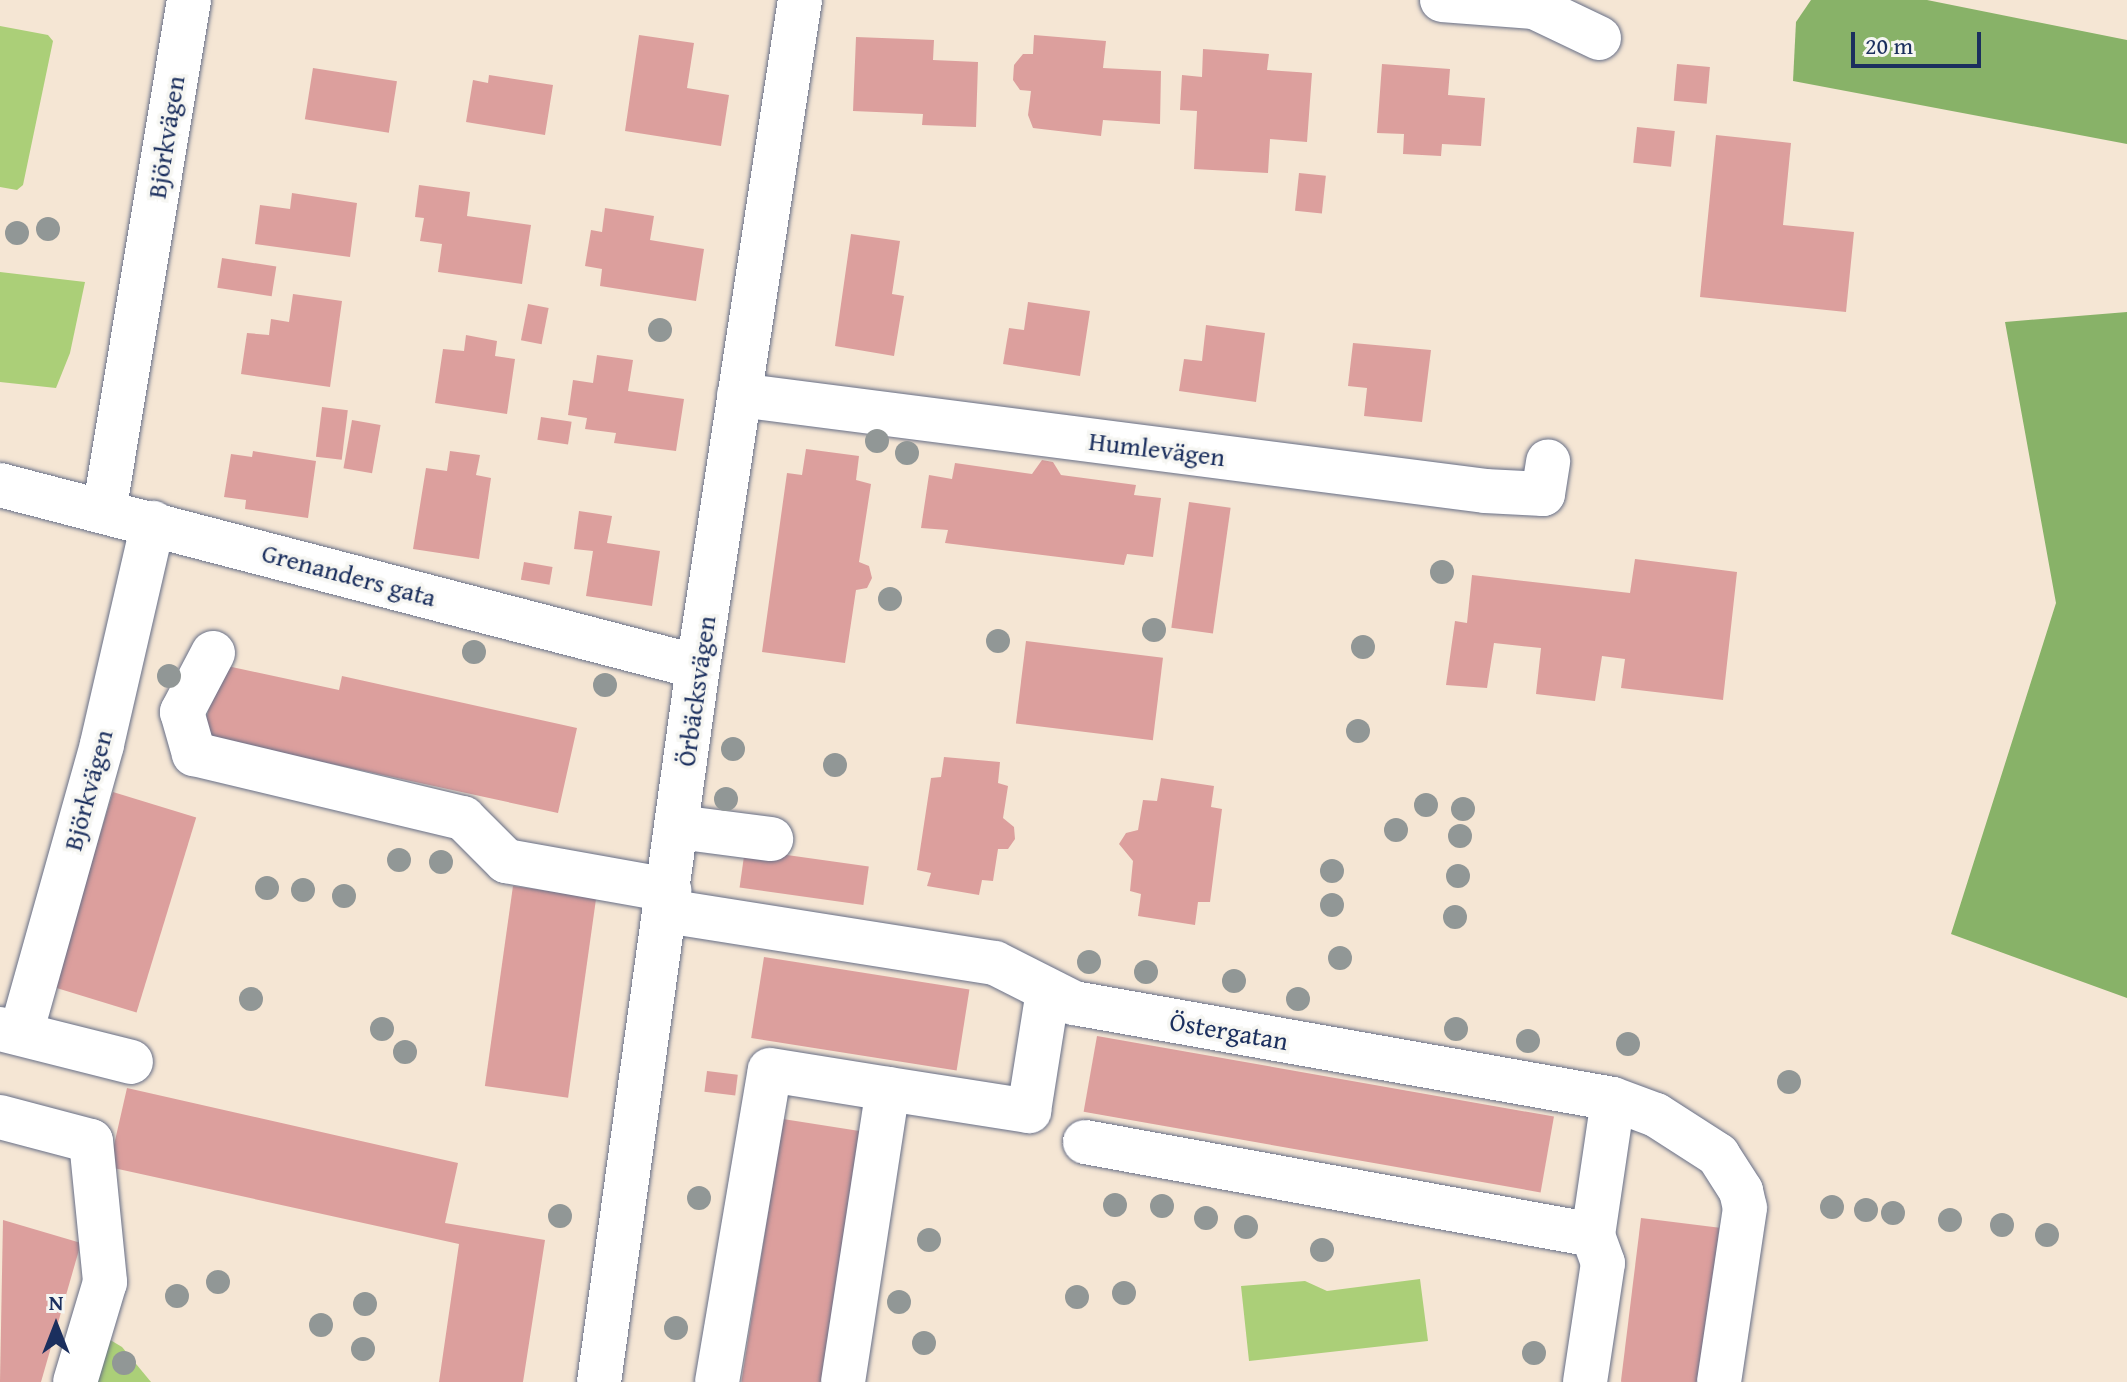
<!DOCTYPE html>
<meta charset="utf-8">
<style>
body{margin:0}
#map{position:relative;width:2127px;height:1382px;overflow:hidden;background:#f5e6d4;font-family:"Gentium Book Plus",serif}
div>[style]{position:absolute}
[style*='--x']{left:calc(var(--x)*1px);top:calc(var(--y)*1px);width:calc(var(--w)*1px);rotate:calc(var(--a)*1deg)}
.green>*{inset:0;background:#abcf78}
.forest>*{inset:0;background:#88b268}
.building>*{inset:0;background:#dc9f9d;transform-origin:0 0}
.roads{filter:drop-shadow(0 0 2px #676f87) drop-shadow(0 0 2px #676f87)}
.minor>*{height:44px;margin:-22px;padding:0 22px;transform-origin:22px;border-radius:22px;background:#fff}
.trees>*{width:24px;height:24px;margin:-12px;border-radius:50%;background:#919796}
span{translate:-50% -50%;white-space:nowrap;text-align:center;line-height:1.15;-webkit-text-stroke:7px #f6f6f2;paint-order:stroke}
.street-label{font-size:26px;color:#1b2f5e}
.north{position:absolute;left:16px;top:1286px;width:80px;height:80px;-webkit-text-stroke:6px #f6f6f2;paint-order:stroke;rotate:0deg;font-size:22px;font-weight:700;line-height:32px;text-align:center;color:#1b2f5e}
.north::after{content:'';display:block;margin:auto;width:28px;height:36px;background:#1b2f5e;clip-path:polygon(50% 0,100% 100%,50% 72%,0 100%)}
.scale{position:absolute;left:1851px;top:32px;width:130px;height:36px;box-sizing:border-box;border:4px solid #1b2f5e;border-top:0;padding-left:10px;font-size:24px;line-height:28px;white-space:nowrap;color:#1b2f5e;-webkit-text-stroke:6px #f6f6f2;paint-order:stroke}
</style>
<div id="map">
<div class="green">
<div style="clip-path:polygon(0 26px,48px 35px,53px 41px,23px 185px,17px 190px,0 187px)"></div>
<div style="clip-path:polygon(0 272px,85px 282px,70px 353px,56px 388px,0 382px)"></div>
<div style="clip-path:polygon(1420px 1279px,1428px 1341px,1249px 1361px,1241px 1286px,1305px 1281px,1327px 1291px)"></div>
<div style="clip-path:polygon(102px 1335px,122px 1347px,151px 1382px,88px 1382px)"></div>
</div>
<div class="forest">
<div style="clip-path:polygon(1811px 0,1927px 0,2127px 40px,2127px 144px,1793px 81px,1796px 22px)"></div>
<div style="clip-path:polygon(2127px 312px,2127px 998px,1951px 934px,2056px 603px,2005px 322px)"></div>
</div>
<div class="building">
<div style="clip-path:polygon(639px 35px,694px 43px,687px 88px,729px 95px,721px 146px,625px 131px)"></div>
<div style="clip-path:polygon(1034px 35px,1106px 41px,1103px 68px,1161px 71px,1160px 124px,1103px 120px,1101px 136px,1033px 128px,1028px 115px,1031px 91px,1020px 90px,1013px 80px,1014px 65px,1023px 54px,1033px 54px)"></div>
<div style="clip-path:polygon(856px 37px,934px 40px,933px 60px,978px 62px,976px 127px,922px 125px,923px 114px,853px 111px)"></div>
<div style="clip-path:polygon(1203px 49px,1269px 54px,1267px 70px,1312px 73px,1307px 142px,1270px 139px,1268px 173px,1194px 169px,1197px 111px,1180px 110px,1182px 75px,1202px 77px)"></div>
<div style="clip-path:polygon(1382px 64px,1450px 69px,1448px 95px,1485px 98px,1481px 146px,1442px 144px,1441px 156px,1403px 154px,1404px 134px,1377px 133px)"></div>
<div style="left:1677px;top:64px;width:33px;height:37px;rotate:5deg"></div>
<div style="left:313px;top:68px;width:85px;height:52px;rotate:9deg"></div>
<div style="clip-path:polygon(489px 75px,553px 85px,545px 135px,466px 122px,473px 80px,488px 83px)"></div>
<div style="left:1637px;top:127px;width:38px;height:36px;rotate:6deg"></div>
<div style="clip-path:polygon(1716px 135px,1791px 143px,1783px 225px,1854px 232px,1846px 312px,1700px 297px)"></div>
<div style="left:1299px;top:173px;width:27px;height:38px;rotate:6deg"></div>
<div style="clip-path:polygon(419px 185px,470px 192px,467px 216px,531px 225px,522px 284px,438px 272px,442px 244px,420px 241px,424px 218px,415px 217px)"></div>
<div style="clip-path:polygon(292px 193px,357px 203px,350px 257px,255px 244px,260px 205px,290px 209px)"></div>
<div style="clip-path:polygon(605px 208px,654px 216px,650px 240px,704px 249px,696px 301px,600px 286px,602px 269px,585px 266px,591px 230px,602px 232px)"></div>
<div style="clip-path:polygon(851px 234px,900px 241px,892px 294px,904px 296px,894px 356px,835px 346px)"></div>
<div style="left:222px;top:258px;width:55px;height:30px;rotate:9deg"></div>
<div style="clip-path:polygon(293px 294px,342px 301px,330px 387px,241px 374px,247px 333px,269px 335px,271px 319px,289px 322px)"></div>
<div style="clip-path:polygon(1028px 302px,1090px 311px,1080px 376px,1003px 364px,1009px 328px,1024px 330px)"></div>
<div style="left:528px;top:304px;width:21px;height:37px;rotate:11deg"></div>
<div style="clip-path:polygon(1206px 325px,1265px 333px,1256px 402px,1179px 391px,1184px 359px,1202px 361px)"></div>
<div style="clip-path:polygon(466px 335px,497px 341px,495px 356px,515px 359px,507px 414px,435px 403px,443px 349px,464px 351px)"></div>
<div style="clip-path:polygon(1353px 343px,1431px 350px,1422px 422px,1364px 416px,1367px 388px,1348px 386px)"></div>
<div style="clip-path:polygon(597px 355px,633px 360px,628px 391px,684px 399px,676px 451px,614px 443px,616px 433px,585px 429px,587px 418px,568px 415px,573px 380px,593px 383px)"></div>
<div style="left:322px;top:407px;width:26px;height:50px;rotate:7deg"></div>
<div style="left:541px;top:417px;width:31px;height:23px;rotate:9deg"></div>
<div style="left:352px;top:420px;width:29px;height:49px;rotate:10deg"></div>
<div style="clip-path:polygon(806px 449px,859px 456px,856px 480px,871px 484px,859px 562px,869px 566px,872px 578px,867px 588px,856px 590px,845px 663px,762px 652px,787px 473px,802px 475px)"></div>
<div style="clip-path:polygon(253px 451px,316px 461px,308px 518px,245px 509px,246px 500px,224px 497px,231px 454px,252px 457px)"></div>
<div style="clip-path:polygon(450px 451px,480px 455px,476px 475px,491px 478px,479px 559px,413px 549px,426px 468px,447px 471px)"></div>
<div style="clip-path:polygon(1042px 460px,1053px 462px,1061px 475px,1136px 485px,1134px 495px,1161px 498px,1153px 557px,1127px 554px,1124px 565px,945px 543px,948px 530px,921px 528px,929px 475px,952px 479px,955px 463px,1032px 474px)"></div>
<div style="left:1189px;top:502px;width:42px;height:127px;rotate:8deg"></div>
<div style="clip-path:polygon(579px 511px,612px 516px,607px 543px,660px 551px,652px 606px,586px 596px,593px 551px,574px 549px)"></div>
<div style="clip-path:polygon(1635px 559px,1737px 572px,1723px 700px,1621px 688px,1625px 659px,1602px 656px,1595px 701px,1536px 694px,1541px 648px,1494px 643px,1487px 688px,1446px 685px,1455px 621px,1467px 623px,1472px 575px,1630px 593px)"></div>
<div style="left:524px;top:562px;width:29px;height:18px;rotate:10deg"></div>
<div style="left:1026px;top:641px;width:138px;height:83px;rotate:7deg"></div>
<div style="clip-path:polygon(218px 664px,339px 690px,342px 676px,577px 728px,558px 813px,323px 762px,320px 775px,200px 749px)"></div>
<div style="clip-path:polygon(944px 757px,1000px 762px,998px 783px,1008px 786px,1003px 818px,1014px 827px,1015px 839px,1008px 849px,998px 849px,993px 881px,982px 880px,979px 895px,927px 886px,931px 873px,917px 870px,931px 778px,941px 777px)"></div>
<div style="clip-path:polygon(1161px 778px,1214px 786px,1211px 807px,1222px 809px,1210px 902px,1198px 902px,1195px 925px,1138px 916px,1141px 894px,1130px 891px,1133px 861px,1119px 844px,1126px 833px,1138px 830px,1143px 800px,1157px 801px)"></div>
<div style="left:113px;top:792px;width:87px;height:204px;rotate:17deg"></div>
<div style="left:745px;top:849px;width:125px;height:39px;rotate:8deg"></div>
<div style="left:513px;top:886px;width:84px;height:202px;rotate:8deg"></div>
<div style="left:764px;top:957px;width:208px;height:82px;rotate:9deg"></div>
<div style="left:1097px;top:1036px;width:464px;height:77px;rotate:10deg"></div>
<div style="left:707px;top:1071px;width:31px;height:21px;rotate:7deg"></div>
<div style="clip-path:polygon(127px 1088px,458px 1163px,445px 1223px,545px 1240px,523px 1382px,439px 1382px,459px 1244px,109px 1167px)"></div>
<div style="left:783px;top:1119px;width:79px;height:266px;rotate:9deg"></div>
<div style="left:1641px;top:1218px;width:79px;height:165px;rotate:7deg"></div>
<div style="clip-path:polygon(3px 1220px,81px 1243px,41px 1382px,0 1382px)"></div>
</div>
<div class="roads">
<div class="minor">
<div style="--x:1442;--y:0;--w:92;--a:4.4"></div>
<div style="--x:1534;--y:7;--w:72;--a:25.5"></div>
<div style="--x:739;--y:395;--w:752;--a:7.33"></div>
<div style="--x:1485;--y:491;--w:58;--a:3"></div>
<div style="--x:1543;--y:494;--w:33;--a:-81"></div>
<div style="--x:0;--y:485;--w:721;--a:14.61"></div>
<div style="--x:104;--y:512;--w:519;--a:-80.57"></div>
<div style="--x:213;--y:653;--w:67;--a:117.7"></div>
<div style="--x:182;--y:712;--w:44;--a:74.1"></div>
<div style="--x:194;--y:754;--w:277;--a:13.4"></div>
<div style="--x:463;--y:818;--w:61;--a:45"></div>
<div style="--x:506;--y:861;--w:166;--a:10.1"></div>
<div style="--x:678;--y:827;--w:94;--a:7.4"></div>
<div style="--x:666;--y:911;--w:333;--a:9"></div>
<div style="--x:995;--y:963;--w:89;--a:26.9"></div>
<div style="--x:1074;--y:1003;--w:547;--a:10.1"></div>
<div style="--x:1613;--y:1099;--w:46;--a:20.4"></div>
<div style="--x:1656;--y:1115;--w:74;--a:32.8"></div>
<div style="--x:1718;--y:1155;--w:43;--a:57.4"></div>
<div style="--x:1741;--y:1191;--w:17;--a:77"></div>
<div style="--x:1745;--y:1208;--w:176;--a:98.5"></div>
<div style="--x:0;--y:1029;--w:135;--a:14.1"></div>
<div style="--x:21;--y:1033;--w:300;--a:-74.3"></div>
<div style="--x:102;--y:744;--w:227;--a:-77"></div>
<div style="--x:0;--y:1117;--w:94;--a:14.8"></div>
<div style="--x:91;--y:1141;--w:142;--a:84.3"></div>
<div style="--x:105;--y:1282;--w:104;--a:106.7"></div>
<div style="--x:1085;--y:1142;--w:516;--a:10.37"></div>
<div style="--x:1593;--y:1235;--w:137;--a:-81.6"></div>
<div style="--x:599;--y:1382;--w:722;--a:-82.12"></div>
<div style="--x:698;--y:667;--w:675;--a:-81.31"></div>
<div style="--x:717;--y:1382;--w:316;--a:-80.4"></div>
<div style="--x:770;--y:1070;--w:120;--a:9.1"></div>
<div style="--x:843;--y:1382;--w:296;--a:-81.3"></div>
<div style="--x:888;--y:1089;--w:143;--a:8.9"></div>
<div style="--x:1029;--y:1111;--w:121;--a:-81"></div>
<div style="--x:1585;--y:1382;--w:120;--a:-81.4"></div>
<div style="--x:1603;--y:1263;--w:30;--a:-110"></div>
</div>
</div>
<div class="trees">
<div style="left:48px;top:229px"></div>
<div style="left:17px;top:233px"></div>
<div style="left:660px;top:330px"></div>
<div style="left:877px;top:441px"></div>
<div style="left:907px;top:453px"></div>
<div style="left:1442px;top:572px"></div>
<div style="left:890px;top:599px"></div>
<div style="left:1154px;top:630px"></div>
<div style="left:998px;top:641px"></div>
<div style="left:1363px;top:647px"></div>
<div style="left:474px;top:652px"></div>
<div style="left:169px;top:676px"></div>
<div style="left:605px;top:685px"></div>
<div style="left:1358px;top:731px"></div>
<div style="left:733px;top:749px"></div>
<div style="left:835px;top:765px"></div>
<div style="left:726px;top:799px"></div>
<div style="left:1426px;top:805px"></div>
<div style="left:1463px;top:809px"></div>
<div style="left:1396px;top:830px"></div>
<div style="left:1460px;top:836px"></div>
<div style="left:399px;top:860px"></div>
<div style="left:441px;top:862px"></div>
<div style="left:1332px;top:871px"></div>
<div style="left:1458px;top:876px"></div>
<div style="left:267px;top:888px"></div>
<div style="left:303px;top:890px"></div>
<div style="left:344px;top:896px"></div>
<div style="left:1332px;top:905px"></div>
<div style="left:1455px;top:917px"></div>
<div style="left:1340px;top:958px"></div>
<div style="left:1089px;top:962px"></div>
<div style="left:1146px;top:972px"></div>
<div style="left:1234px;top:981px"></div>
<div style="left:251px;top:999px"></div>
<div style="left:1298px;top:999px"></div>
<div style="left:382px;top:1029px"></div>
<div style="left:1456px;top:1029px"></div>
<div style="left:1528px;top:1041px"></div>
<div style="left:1628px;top:1044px"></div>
<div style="left:405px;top:1052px"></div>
<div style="left:1789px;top:1082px"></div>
<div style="left:699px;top:1198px"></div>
<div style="left:1115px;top:1205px"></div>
<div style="left:1162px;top:1206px"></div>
<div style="left:1832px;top:1207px"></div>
<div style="left:1866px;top:1210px"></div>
<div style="left:1893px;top:1213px"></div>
<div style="left:560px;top:1216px"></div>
<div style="left:1206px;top:1218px"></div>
<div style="left:1950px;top:1220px"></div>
<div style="left:2002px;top:1225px"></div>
<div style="left:1246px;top:1227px"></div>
<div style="left:2047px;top:1235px"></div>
<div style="left:929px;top:1240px"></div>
<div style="left:1322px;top:1250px"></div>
<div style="left:218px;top:1282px"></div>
<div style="left:1124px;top:1293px"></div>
<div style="left:177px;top:1296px"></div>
<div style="left:1077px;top:1297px"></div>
<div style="left:899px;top:1302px"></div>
<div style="left:365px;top:1304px"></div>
<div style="left:321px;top:1325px"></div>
<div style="left:676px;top:1328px"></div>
<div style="left:924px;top:1343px"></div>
<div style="left:363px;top:1349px"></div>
<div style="left:1534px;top:1353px"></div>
<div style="left:124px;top:1363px"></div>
</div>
<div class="street-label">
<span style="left:166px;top:137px;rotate:-81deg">Björkvägen</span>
<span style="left:1157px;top:449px;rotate:7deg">Humlevägen</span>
<span style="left:349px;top:575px;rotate:15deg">Grenanders gata</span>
<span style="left:696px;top:691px;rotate:-82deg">Örbäcksvägen</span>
<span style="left:88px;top:790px;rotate:-75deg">Björkvägen</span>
<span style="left:1229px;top:1031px;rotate:10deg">Östergatan</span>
</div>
<div class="north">N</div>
<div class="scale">20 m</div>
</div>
